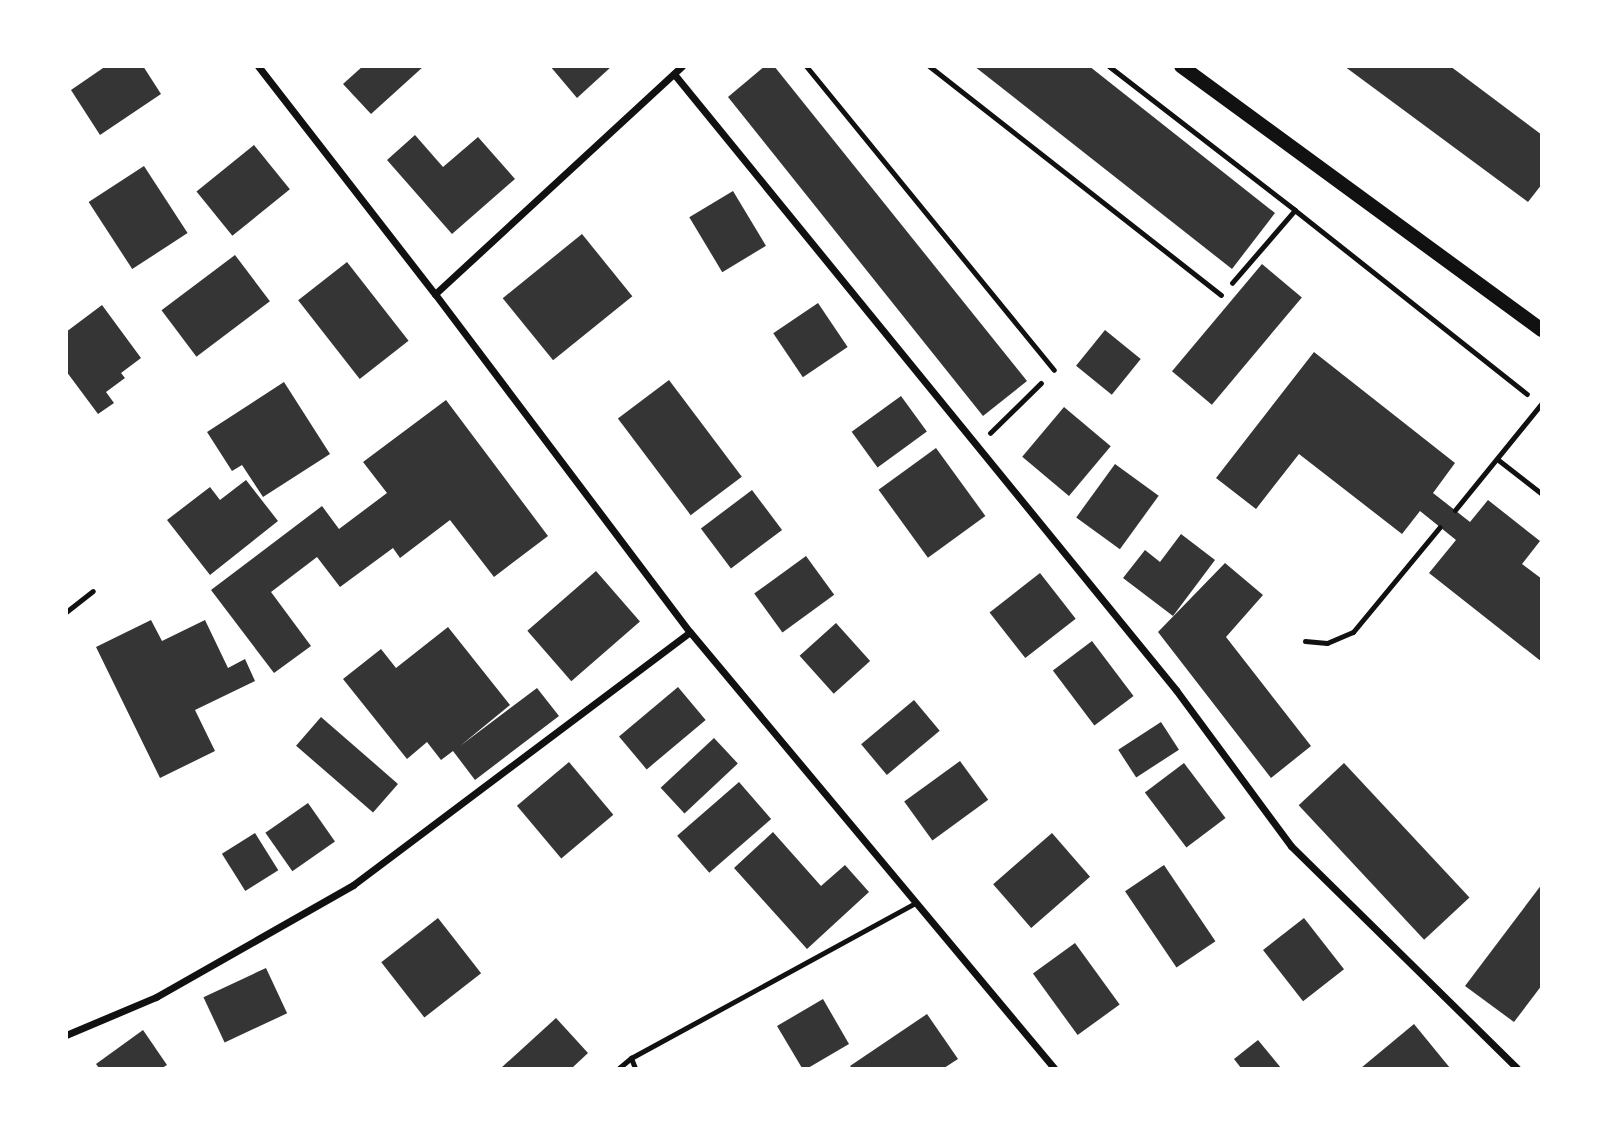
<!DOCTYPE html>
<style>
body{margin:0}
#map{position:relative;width:1608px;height:1135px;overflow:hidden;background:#fff;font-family:"Alegreya Sans",sans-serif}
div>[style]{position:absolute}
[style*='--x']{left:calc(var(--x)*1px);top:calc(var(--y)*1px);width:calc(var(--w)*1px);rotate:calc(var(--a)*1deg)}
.building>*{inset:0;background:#353535;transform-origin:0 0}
.path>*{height:4.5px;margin:-2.25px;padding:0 2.25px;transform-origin:2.25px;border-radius:2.25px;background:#111}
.service>*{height:5px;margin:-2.5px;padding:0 2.5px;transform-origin:2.5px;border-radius:2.5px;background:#111}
.minor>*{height:7px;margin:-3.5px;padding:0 3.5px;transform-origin:3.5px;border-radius:3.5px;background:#111}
.secondary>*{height:14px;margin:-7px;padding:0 7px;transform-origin:7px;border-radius:7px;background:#111}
span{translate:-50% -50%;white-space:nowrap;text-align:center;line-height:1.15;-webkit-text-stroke:5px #fff;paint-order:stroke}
.frame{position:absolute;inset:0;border:68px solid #fff;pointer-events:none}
</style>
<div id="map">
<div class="building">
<div style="clip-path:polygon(106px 66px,143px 66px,161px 94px,100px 135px,71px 90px)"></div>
<div style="clip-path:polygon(363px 66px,424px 66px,371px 114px,343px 84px)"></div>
<div style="clip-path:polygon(550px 66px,612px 66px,577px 98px)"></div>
<div style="clip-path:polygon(765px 66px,774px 66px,1027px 381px,983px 416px,728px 97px)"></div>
<div style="clip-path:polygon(974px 66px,1089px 66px,1275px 213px,1232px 269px)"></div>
<div style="clip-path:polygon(1344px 66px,1450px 66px,1542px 135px,1542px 184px,1528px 202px)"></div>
<div style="clip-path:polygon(415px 135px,443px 167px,478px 137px,515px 179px,452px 234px,387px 160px)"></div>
<div style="left:254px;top:145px;width:57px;height:74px;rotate:51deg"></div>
<div style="left:144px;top:166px;width:80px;height:66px;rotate:57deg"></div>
<div style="left:733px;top:191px;width:64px;height:51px;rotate:59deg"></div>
<div style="left:582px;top:234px;width:80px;height:102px;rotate:51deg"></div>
<div style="left:235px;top:255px;width:58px;height:92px;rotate:53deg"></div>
<div style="left:347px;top:262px;width:100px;height:62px;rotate:52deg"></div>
<div style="left:1262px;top:264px;width:52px;height:140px;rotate:40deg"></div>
<div style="left:818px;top:303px;width:53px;height:54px;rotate:56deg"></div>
<div style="clip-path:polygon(102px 305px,141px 358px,121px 373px,125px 378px,106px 392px,114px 403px,98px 414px,66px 371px,66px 332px)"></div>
<div style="left:1105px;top:330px;width:46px;height:46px;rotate:39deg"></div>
<div style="clip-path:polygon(1314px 352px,1455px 463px,1433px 493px,1470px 522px,1488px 500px,1540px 541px,1522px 564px,1542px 579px,1542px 662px,1429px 573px,1456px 540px,1420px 511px,1402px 534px,1299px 454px,1256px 509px,1216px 478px)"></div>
<div style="left:669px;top:380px;width:121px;height:64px;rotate:53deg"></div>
<div style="clip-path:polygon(284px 382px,330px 454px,263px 497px,242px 465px,232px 471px,207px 432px)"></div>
<div style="left:901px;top:396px;width:44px;height:61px;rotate:54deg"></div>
<div style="clip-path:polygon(446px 400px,548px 536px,494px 577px,450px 520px,400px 558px,393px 548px,340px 587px,317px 557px,271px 592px,311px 646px,274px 673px,211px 590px,322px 506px,339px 529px,387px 493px,363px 462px)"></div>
<div style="left:1064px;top:407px;width:61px;height:65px;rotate:40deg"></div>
<div style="left:936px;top:448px;width:84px;height:71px;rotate:54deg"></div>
<div style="left:1115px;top:464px;width:54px;height:66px;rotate:36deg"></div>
<div style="clip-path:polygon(246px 480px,278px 521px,210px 575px,167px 520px,210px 487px,220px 500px)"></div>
<div style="left:752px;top:490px;width:50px;height:64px;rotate:53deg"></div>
<div style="clip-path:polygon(1181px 534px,1215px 560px,1173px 616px,1123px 578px,1145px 550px,1160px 562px)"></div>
<div style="left:806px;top:556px;width:48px;height:64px;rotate:54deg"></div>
<div style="clip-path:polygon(1225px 563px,1263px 595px,1226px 637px,1311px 746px,1271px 778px,1158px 632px)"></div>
<div style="left:596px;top:571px;width:67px;height:91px;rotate:49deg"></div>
<div style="left:1040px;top:573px;width:58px;height:64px;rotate:52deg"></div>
<div style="clip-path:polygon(151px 620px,162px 641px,205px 620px,228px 668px,245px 659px,255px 681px,195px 710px,215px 751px,160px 778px,96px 647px)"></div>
<div style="left:836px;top:623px;width:51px;height:49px;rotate:48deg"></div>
<div style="clip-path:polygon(448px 627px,510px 705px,460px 746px,537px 688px,559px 716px,475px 780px,453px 751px,441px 760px,427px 742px,407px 759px,343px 679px,381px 649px,396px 668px)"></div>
<div style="left:1092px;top:641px;width:69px;height:49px;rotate:53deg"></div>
<div style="left:678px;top:687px;width:43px;height:77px;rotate:50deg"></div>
<div style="left:914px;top:700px;width:40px;height:69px;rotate:50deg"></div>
<div style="left:321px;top:717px;width:102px;height:38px;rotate:41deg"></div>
<div style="left:1161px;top:722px;width:33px;height:51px;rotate:57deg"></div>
<div style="left:714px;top:738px;width:35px;height:73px;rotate:47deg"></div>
<div style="left:960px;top:761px;width:48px;height:69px;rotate:54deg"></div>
<div style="left:569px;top:762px;width:69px;height:68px;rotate:50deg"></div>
<div style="left:1184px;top:763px;width:69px;height:49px;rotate:53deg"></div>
<div style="left:1344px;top:763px;width:184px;height:62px;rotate:47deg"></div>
<div style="left:739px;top:782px;width:49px;height:82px;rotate:49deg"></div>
<div style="left:308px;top:803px;width:47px;height:52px;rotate:55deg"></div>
<div style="clip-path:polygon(773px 832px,821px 886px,845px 865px,869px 892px,807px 949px,734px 868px)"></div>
<div style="left:255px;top:833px;width:44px;height:39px;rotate:58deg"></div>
<div style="left:1052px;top:833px;width:58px;height:78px;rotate:49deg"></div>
<div style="left:1164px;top:865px;width:92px;height:47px;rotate:56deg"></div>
<div style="clip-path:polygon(1542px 884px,1542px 985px,1514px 1022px,1465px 986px)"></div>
<div style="left:438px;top:918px;width:70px;height:72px;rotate:52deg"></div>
<div style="left:1304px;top:918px;width:65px;height:52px;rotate:52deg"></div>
<div style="left:1075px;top:943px;width:76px;height:52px;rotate:54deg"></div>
<div style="left:266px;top:968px;width:50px;height:69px;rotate:65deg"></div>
<div style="clip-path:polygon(823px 999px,849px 1044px,808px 1068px,802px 1068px,777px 1026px)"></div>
<div style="clip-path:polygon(927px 1014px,958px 1059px,944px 1068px,852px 1068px,850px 1066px)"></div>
<div style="clip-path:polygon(556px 1018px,588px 1053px,572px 1068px,501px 1068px)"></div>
<div style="clip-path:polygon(1414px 1024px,1450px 1068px,1361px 1068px)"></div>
<div style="clip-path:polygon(143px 1030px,167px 1065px,162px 1068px,99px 1068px,96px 1064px)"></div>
<div style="clip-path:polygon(1258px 1040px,1281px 1068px,1241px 1068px,1234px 1059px)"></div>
</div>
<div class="path">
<div style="--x:1109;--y:66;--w:235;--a:37.7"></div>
<div style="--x:1295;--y:210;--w:296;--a:38.4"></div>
<div style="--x:1232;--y:283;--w:96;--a:-49.2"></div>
<div style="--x:990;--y:433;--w:71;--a:-44.4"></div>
</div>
<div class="service">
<div style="--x:806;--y:66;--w:392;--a:50.8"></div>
<div style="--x:929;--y:66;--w:371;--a:38.1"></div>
<div style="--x:1497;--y:459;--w:57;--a:37.9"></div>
<div style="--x:1455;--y:510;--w:138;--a:-50.9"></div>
<div style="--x:66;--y:612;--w:34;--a:-38"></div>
<div style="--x:1305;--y:641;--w:22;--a:5"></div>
<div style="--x:1327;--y:643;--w:28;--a:-23"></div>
<div style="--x:1353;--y:632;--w:136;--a:-50.4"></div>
<div style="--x:631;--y:1058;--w:11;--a:68"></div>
<div style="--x:619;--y:1068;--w:16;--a:-40"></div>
<div style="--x:631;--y:1058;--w:324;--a:-28.6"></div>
</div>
<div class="minor">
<div style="--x:258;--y:66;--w:289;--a:52.2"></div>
<div style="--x:435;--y:294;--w:423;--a:53"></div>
<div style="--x:690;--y:632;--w:568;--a:50.14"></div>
<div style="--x:674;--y:74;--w:795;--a:50.82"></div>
<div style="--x:1176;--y:690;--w:194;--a:53.6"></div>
<div style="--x:1291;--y:846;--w:317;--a:44.5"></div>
<div style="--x:435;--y:294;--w:336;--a:-42.7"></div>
<div style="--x:66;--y:1035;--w:98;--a:-22.9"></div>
<div style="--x:156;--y:997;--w:227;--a:-29.6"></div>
<div style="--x:353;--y:885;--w:421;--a:-36.9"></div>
</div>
<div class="secondary">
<div style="--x:1181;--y:66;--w:447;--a:36.2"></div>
</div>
<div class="frame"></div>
</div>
